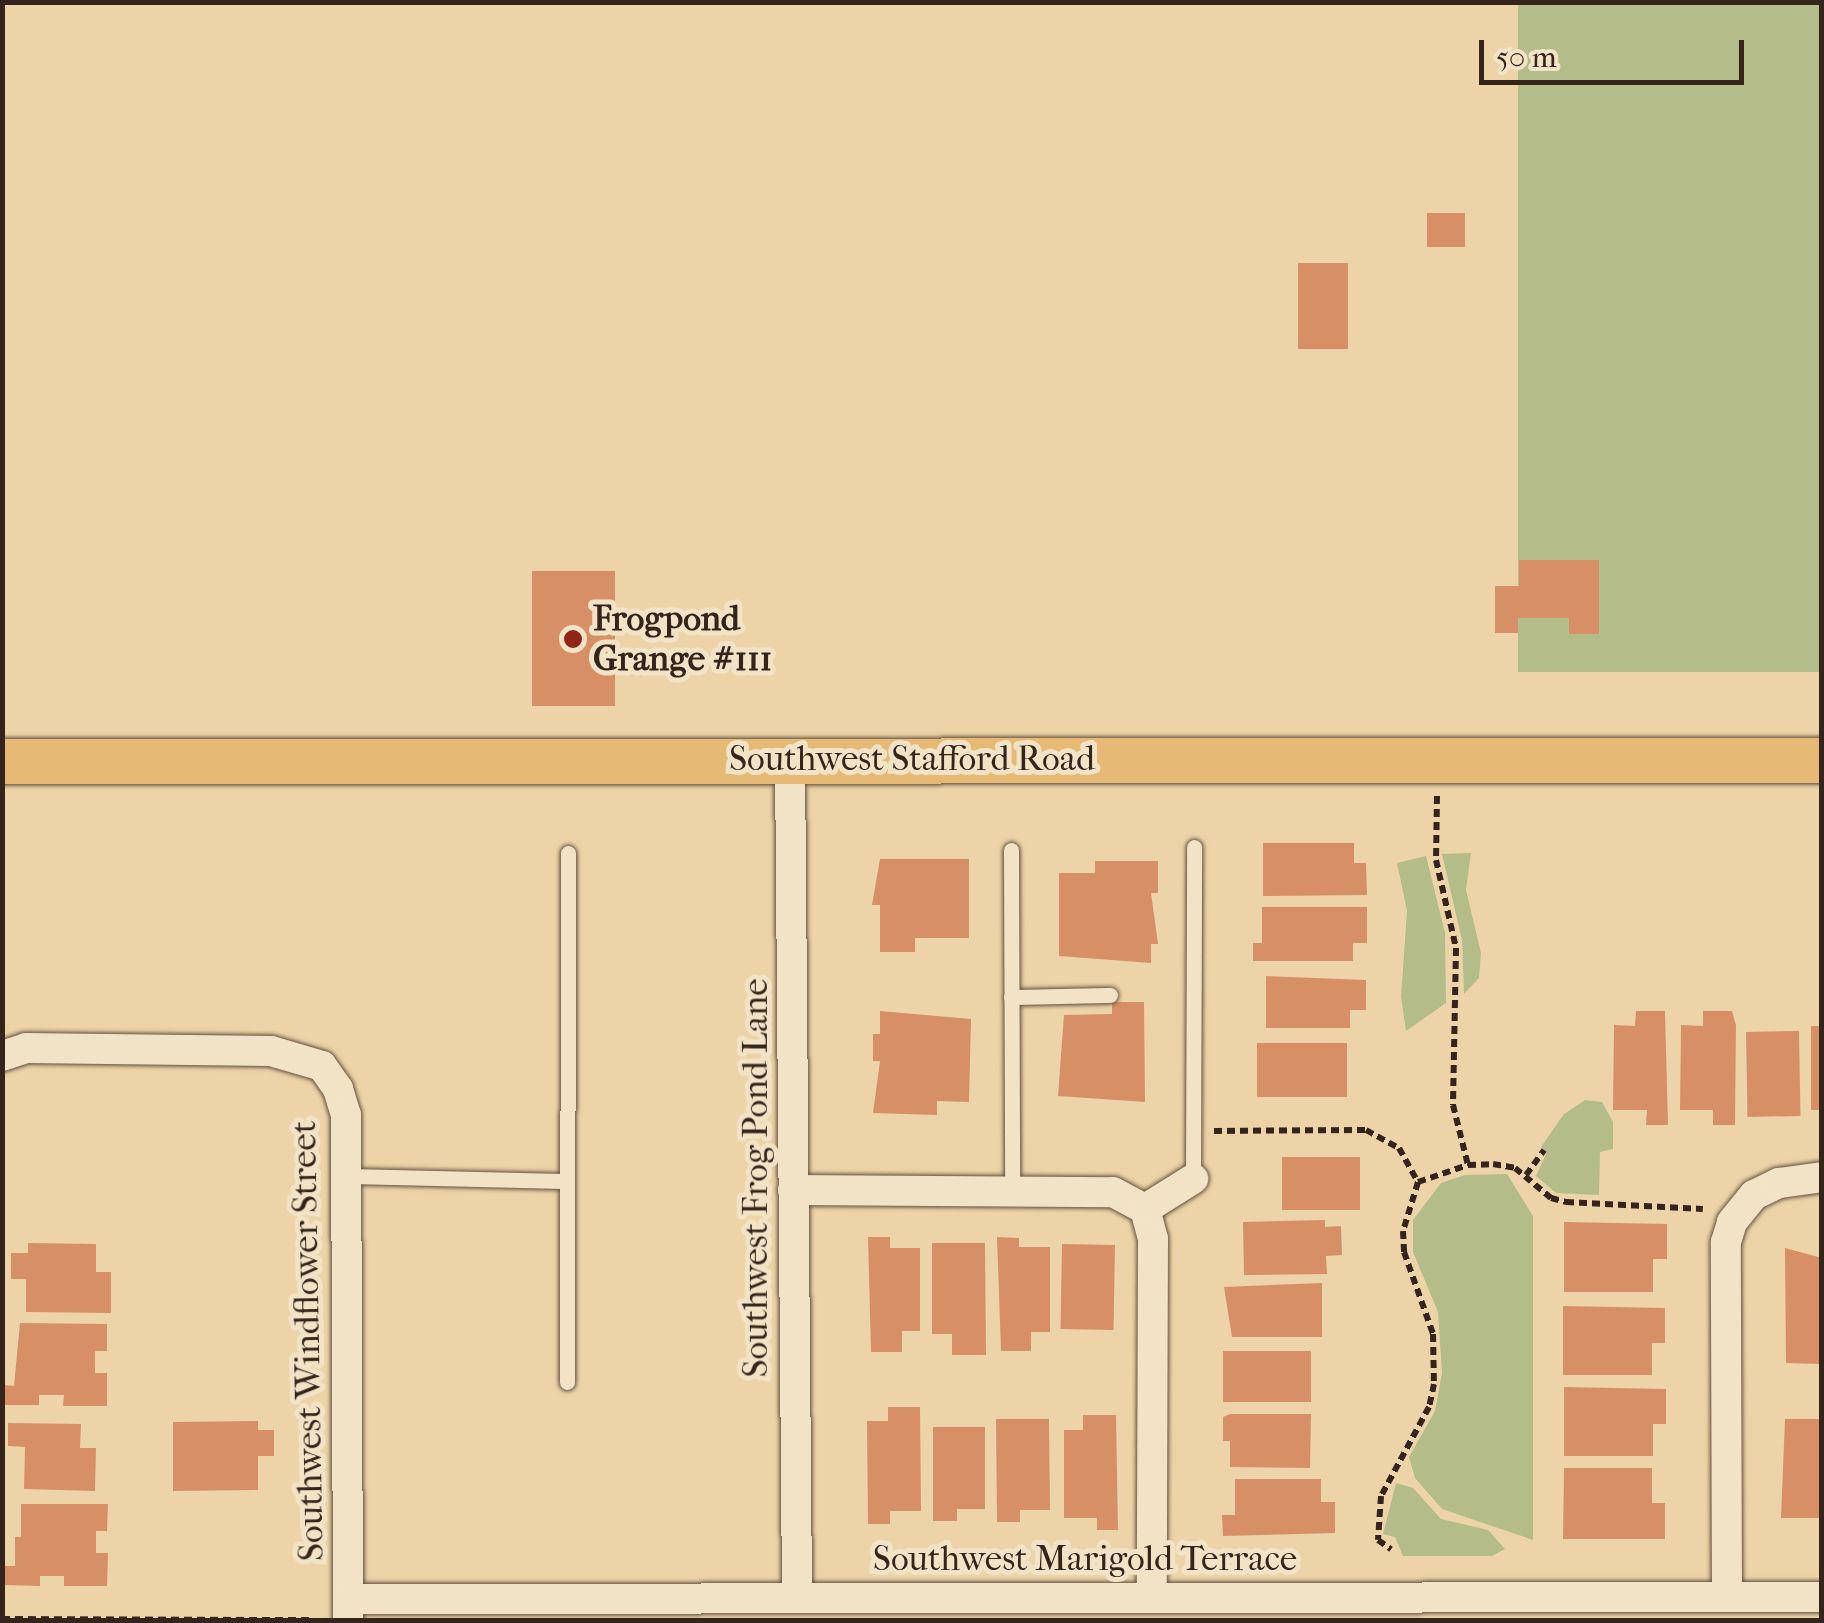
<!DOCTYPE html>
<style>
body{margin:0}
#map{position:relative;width:1824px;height:1623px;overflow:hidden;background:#ecd4a8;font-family:"IM FELL French Canon",serif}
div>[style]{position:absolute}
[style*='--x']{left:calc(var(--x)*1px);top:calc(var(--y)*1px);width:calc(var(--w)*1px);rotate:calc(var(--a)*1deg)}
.green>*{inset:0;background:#b4bd8a;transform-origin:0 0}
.building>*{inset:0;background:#d79065;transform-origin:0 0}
.path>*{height:6px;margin-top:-3px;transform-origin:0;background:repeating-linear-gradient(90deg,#35241c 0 8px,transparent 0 13px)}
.roads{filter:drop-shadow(0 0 2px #63503f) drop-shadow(0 0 2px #63503f)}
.lane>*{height:15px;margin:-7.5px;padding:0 7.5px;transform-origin:7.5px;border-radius:7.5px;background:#f3e3c6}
.street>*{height:30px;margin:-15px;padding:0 15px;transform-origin:15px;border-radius:15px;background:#f3e3c6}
.primary>*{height:45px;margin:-22.5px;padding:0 22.5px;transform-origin:22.5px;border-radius:22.5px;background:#e6ba74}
.dots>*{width:28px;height:28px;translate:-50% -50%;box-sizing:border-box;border:5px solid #f3e3c6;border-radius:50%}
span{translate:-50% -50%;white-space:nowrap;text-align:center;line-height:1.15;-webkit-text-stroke:10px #f3e3c6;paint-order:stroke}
.poi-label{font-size:35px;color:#35241c;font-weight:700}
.left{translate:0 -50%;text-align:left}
.street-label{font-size:35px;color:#35241c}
.frame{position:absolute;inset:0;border:5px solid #35241c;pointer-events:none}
.scale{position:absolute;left:1479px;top:40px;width:265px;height:45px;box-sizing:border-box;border:5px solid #35241c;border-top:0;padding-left:12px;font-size:30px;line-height:35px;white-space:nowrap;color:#35241c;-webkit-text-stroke:8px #f3e3c6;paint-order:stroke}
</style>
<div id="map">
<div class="green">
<div style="left:1518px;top:3px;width:303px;height:669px"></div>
<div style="clip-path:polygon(1471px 853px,1466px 890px,1481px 953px,1479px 978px,1464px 994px,1462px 940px,1442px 854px)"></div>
<div style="clip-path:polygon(1426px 856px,1445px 933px,1446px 1003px,1406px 1031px,1401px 997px,1407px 911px,1397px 863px)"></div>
<div style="clip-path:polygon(1585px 1100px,1602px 1102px,1613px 1122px,1613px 1149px,1600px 1152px,1599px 1195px,1556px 1193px,1536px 1176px,1547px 1152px,1541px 1147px,1564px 1114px)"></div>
<div style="clip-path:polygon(1507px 1174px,1533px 1216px,1533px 1540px,1442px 1509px,1415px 1478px,1409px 1457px,1435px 1411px,1442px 1373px,1438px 1312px,1413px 1252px,1413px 1220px,1441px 1183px,1465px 1175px)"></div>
<div style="clip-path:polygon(1396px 1483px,1413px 1488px,1441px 1519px,1488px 1530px,1505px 1549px,1492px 1556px,1403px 1556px,1395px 1537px,1383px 1534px)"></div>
</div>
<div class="building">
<div style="left:1427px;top:213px;width:38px;height:34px"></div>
<div style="left:1298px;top:263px;width:50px;height:86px"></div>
<div style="clip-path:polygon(1519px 560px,1599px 560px,1599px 634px,1569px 634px,1569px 618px,1518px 618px,1518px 633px,1495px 633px,1495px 586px,1519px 586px)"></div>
<div style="left:532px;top:571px;width:83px;height:135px"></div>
<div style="clip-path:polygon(1263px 843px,1354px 843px,1354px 863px,1366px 863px,1367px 895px,1263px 896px)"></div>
<div style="clip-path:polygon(880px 859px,969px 859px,969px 938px,915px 938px,915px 952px,880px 952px,880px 905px,872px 905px)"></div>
<div style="clip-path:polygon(1095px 861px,1158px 861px,1158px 893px,1151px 893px,1158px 944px,1151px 944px,1151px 963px,1059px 956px,1059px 873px,1095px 873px)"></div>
<div style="clip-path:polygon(1262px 907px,1367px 907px,1367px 943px,1353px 943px,1353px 961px,1253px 961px,1253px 943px,1262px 943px)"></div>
<div style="clip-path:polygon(1266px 976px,1366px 980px,1366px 1010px,1350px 1010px,1350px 1028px,1266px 1028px)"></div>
<div style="clip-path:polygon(1112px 1002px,1144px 1002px,1145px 1102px,1058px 1096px,1064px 1015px,1112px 1014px)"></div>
<div style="clip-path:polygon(880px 1011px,971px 1019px,969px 1102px,937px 1101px,937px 1115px,873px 1113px,880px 1061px,873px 1061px,873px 1034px,880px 1034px)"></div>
<div style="clip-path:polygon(1636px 1011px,1665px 1011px,1668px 1125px,1646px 1125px,1647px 1110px,1613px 1110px,1614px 1025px,1635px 1026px)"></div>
<div style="clip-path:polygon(1703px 1011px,1732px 1011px,1736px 1025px,1735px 1125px,1713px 1125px,1713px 1110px,1680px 1110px,1681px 1025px,1703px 1026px)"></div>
<div style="left:1811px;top:1026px;width:11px;height:84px"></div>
<div style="left:1799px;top:1031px;width:85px;height:53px;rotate:89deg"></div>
<div style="left:1257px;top:1043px;width:90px;height:54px"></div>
<div style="left:1282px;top:1157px;width:78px;height:53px"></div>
<div style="clip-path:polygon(1325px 1220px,1325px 1227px,1341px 1226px,1342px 1255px,1326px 1256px,1327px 1274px,1244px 1275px,1243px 1222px)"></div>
<div style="clip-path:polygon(1564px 1222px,1667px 1224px,1667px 1259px,1653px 1259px,1653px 1292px,1564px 1292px)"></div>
<div style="clip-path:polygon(868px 1237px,890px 1237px,890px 1248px,920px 1248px,920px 1331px,902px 1331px,902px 1352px,871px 1352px)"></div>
<div style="clip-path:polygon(997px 1237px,1019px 1238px,1019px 1247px,1050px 1247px,1050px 1332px,1031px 1332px,1031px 1351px,1001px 1351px)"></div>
<div style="clip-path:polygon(28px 1243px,96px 1244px,96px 1272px,111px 1272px,111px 1313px,26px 1312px,26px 1279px,11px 1279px,11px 1253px,28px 1253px)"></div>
<div style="clip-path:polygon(932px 1243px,985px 1243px,986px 1355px,952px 1355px,952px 1334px,932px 1334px)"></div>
<div style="left:1062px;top:1244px;width:53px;height:85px;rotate:1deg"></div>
<div style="clip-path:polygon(1785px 1248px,1822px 1258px,1820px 1364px,1786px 1363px)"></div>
<div style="clip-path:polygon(1322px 1283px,1322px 1337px,1232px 1337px,1224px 1287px)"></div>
<div style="clip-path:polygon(1563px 1306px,1665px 1308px,1665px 1343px,1652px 1343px,1652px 1375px,1563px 1375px)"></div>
<div style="clip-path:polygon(20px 1323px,107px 1324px,107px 1351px,95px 1351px,95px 1373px,107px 1373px,107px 1406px,63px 1406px,64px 1395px,39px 1395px,39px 1405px,3px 1405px,4px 1385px,14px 1386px)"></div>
<div style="left:1311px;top:1351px;width:51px;height:88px;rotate:90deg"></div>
<div style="clip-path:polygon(1564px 1387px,1666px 1389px,1666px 1424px,1653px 1424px,1653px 1456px,1564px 1456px)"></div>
<div style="clip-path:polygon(888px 1407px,920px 1407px,921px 1511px,890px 1511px,890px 1524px,868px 1524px,867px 1421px,888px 1421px)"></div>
<div style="clip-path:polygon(1230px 1414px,1311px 1414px,1310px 1468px,1230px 1467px,1230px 1441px,1223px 1441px,1223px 1417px)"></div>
<div style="clip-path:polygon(1083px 1415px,1116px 1415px,1118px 1530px,1097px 1530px,1097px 1518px,1064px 1518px,1064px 1430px,1083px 1430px)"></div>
<div style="clip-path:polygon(996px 1419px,1049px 1419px,1050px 1510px,1020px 1510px,1020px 1522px,997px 1522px)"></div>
<div style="clip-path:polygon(1785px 1419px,1820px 1419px,1822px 1518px,1781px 1518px)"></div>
<div style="clip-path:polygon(258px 1421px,258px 1430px,274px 1430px,274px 1456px,258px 1456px,258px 1490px,173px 1491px,173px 1422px)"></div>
<div style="clip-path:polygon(8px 1423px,81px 1424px,80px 1448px,96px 1448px,95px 1491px,24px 1489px,25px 1447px,8px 1446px)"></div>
<div style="clip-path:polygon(933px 1427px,985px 1427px,985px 1509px,957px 1509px,957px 1521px,933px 1521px)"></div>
<div style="clip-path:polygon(1564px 1468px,1652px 1468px,1652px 1503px,1665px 1503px,1665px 1539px,1563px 1539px)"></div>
<div style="clip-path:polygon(1235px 1479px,1321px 1479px,1321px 1502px,1335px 1502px,1335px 1533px,1223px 1536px,1222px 1515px,1235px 1515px)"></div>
<div style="clip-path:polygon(21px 1504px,108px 1504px,107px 1531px,96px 1531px,96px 1553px,108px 1553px,107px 1586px,64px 1586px,64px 1576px,40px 1576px,40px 1586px,4px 1585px,5px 1566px,15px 1566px,15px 1537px,21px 1537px)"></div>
</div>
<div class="path">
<div style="--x:1437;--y:796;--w:64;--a:90.9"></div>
<div style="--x:1436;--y:860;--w:90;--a:77.2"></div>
<div style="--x:1456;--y:948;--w:157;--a:91.1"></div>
<div style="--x:1453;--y:1105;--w:62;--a:76"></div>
<div style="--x:1214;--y:1131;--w:152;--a:-0.4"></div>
<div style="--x:1366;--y:1130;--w:38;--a:29"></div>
<div style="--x:1399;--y:1148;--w:39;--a:61"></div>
<div style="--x:1418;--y:1182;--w:51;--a:107"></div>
<div style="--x:1403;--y:1231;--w:21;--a:87"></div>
<div style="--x:1404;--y:1252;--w:87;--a:70.5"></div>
<div style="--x:1433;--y:1334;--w:50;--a:88.9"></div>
<div style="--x:1434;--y:1384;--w:24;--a:102"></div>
<div style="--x:1429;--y:1407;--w:101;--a:118.3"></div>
<div style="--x:1381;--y:1496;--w:44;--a:93.9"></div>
<div style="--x:1378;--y:1540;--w:16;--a:35"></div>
<div style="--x:1526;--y:1175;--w:31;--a:-54"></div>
<div style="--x:1418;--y:1182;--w:53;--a:-18.8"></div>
<div style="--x:1468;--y:1165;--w:25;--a:-2"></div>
<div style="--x:1493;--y:1164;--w:22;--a:10"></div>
<div style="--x:1515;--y:1168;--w:47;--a:39.8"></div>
<div style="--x:1551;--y:1198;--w:16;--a:15"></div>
<div style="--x:1566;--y:1202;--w:137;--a:2.9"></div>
<div style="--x:2;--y:1619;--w:309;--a:0.2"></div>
</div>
<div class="roads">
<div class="lane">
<div style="--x:1011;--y:850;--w:341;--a:89.8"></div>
<div style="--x:1011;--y:997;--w:99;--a:-1.2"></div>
<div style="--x:346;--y:1176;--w:221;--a:1.3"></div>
<div style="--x:1193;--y:1179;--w:332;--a:-89.8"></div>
<div style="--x:567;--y:1382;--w:529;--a:-89.89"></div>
</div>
<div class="street">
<div style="--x:790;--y:758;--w:839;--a:89.52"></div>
<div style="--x:2;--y:1056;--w:25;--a:-18"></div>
<div style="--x:26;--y:1048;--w:245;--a:0.7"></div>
<div style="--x:271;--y:1051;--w:53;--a:16.4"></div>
<div style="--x:322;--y:1066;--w:28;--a:55"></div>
<div style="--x:338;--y:1089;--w:27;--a:73"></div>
<div style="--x:346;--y:1115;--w:505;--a:89.77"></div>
<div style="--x:793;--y:1190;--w:320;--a:0.4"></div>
<div style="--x:1113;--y:1192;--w:36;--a:28"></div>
<div style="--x:1145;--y:1209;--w:31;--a:75"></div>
<div style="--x:1153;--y:1239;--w:358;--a:90.2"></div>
<div style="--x:1145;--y:1209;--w:57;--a:-32"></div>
<div style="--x:1727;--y:1597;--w:355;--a:-90.2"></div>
<div style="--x:1726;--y:1242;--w:21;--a:-73"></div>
<div style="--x:1732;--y:1222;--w:35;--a:-51"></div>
<div style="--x:1754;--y:1195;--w:28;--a:-26"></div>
<div style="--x:1779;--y:1183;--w:43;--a:-7.9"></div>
<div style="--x:349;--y:1599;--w:1473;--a:-0.08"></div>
</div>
<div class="primary">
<div style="--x:2;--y:761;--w:1820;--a:-0.03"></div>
</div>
</div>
<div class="dots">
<div style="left:573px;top:639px;background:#8f2418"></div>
</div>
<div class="poi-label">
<span class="left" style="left:593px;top:639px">Frogpond<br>Grange #111</span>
</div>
<div class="street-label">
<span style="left:912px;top:759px">Southwest Stafford Road</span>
<span style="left:756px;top:1178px;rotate:-90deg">Southwest Frog Pond Lane</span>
<span style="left:308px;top:1341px;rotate:-91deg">Southwest Windflower Street</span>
<span style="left:1085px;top:1559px">Southwest Marigold Terrace</span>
</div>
<div class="frame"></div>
<div class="scale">50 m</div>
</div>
